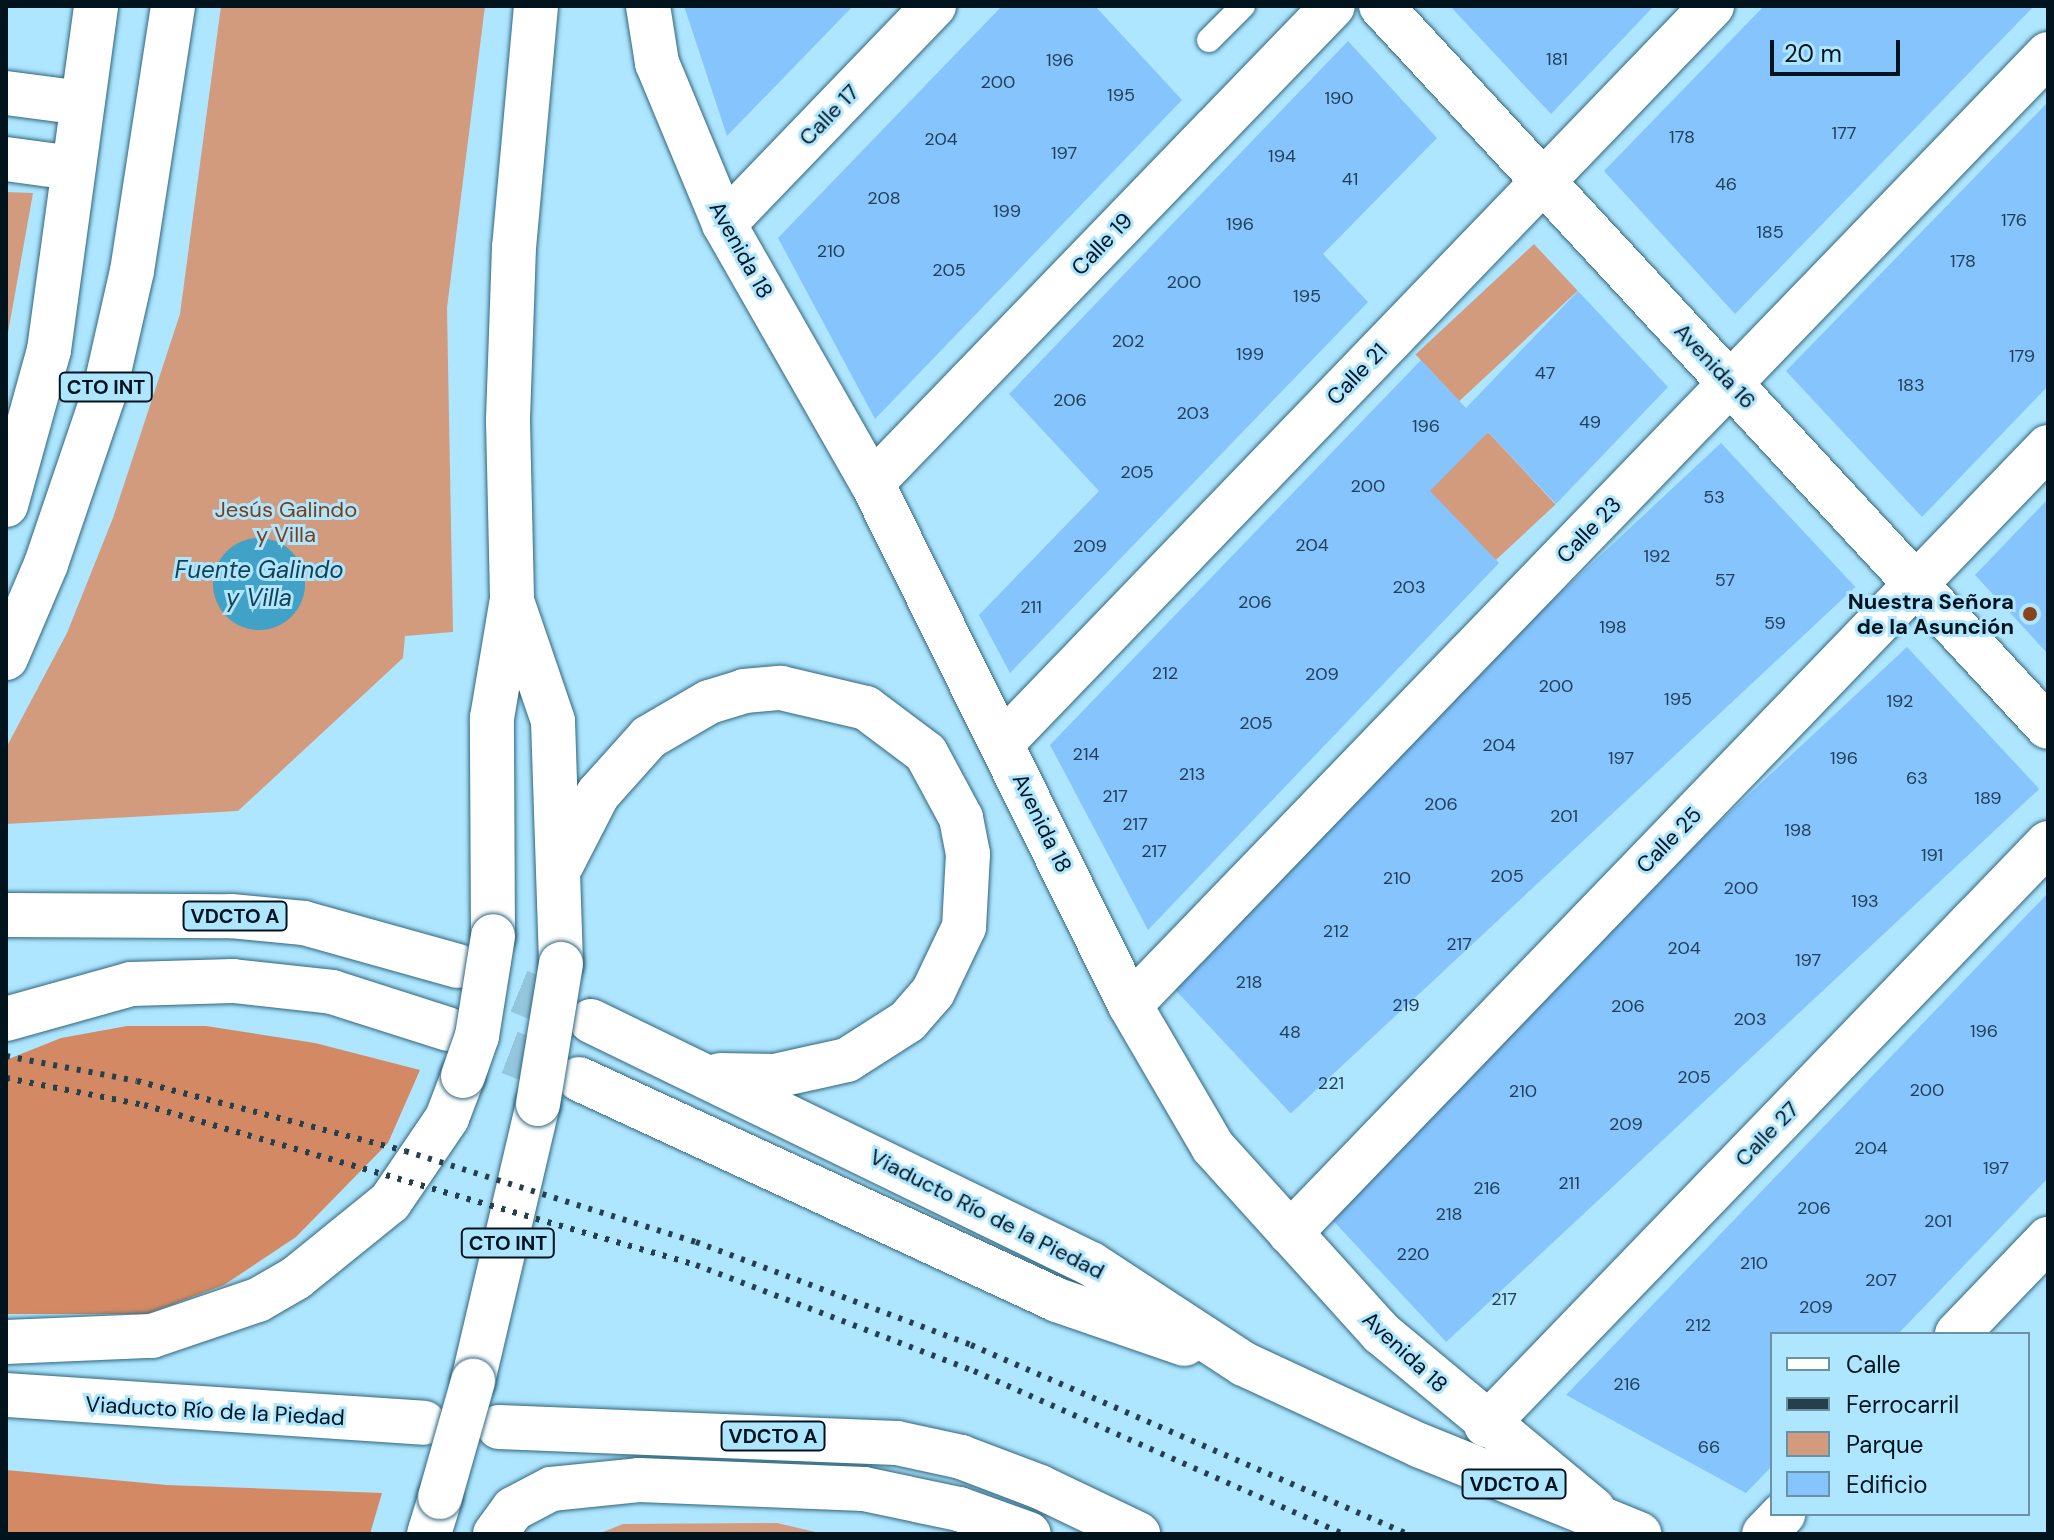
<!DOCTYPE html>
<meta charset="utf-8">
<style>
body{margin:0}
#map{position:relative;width:2054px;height:1540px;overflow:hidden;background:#aee6ff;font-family:"DM Sans",sans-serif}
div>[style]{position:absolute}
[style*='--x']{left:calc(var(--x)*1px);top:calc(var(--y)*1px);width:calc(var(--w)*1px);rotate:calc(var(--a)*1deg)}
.green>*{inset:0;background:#d39b7e;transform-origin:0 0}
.forest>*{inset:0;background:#d38a64}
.water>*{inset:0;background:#41a1c6}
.round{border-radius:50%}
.building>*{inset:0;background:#86c4fe;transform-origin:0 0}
.highway-tunnel>*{height:44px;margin-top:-22px;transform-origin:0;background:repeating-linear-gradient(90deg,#94c6dd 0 44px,transparent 0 66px)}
.roads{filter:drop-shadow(0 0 2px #31667d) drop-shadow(0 0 2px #31667d)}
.lane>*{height:24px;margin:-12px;padding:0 12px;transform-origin:12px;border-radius:12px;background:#fff}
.street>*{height:44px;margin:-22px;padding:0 22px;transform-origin:22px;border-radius:22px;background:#fff}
.secondary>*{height:44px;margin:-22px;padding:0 22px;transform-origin:22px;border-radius:22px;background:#fff}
.primary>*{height:44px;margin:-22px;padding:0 22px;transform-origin:22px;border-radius:22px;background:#fff}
.highway>*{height:44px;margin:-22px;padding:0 22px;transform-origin:22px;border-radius:22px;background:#fff}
.rail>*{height:6px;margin-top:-3px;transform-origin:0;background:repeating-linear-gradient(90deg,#25404c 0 4px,transparent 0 12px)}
.bridges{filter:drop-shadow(0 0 2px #31667d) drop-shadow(0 0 2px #31667d)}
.highway-bridge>*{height:44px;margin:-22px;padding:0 22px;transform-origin:22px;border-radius:22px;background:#fff}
.dots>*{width:22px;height:22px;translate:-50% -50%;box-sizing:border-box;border:4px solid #aee6ff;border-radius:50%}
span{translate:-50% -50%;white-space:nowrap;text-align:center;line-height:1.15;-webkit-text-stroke:6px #aee6ff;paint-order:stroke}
.number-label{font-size:18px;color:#224055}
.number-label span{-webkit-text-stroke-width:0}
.shield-label span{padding:2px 6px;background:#aee6ff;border:2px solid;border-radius:6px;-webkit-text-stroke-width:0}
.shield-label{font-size:20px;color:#01141d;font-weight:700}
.street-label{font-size:22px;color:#01141d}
.park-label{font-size:22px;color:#7f3b11}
.poi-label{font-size:22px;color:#01141d;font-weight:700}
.right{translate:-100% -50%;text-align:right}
.water-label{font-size:24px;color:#163f50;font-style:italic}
.frame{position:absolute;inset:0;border:8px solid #01141d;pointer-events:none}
.legend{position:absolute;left:1770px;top:1332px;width:260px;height:184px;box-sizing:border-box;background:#aee6ff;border:2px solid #6992a5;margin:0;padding:10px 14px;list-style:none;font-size:24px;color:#01141d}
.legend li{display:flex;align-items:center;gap:16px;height:40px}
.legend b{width:40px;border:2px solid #6992a5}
.scale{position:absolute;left:1770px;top:40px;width:130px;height:36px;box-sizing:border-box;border:4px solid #01141d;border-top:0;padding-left:10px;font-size:24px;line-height:28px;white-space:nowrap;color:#01141d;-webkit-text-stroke:6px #aee6ff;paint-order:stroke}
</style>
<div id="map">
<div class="green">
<div style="clip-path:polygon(221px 6px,485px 6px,447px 308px,453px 632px,405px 636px,403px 658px,238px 811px,6px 824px,6px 748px,67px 633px,113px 518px,180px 314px)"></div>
<div style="clip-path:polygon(6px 192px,33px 193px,6px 344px)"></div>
<div style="left:1534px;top:244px;width:64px;height:162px;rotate:47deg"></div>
<div style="left:1488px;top:432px;width:99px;height:83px;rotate:47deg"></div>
<div style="clip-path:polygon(777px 1523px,824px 1534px,598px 1534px,623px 1524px)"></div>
</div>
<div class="forest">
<div style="clip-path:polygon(127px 1026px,206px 1026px,315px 1043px,420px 1070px,388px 1143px,296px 1237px,224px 1285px,147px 1314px,6px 1314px,6px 1060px,61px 1038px)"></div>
<div style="clip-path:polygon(6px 1470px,167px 1485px,382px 1493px,370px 1534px,6px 1534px)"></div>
</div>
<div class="water">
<div class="round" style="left:213px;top:538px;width:92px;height:92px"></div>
</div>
<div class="building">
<div style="clip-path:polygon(684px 6px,853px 6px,727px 136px)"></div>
<div style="clip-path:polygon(1002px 6px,1095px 6px,1182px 100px,875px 419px,778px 238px)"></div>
<div style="clip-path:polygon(1450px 6px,1654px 6px,1551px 114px)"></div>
<div style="clip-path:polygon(1764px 6px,2034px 6px,1735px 314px,1604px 171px)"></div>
<div style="clip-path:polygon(1348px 41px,1437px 138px,1323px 254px,1368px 302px,1010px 673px,979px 615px,1099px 491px,1009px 394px)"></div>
<div style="clip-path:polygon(2048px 102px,2048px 386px,1922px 517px,1786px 371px)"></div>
<div style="clip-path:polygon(1578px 291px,1668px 387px,1556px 504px,1488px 432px,1430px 491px,1499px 563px,1148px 930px,1050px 745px,1421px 360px,1466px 408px)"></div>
<div style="left:1721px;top:443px;width:197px;height:772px;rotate:47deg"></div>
<div style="clip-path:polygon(2048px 499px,2048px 654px,1975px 575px)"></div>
<div style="left:1907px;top:647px;width:194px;height:811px;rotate:47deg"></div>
<div style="clip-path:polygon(2048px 893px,2048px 1178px,1898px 1334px,1772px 1334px,1772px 1466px,1746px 1493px,1566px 1395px)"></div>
</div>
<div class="highway-tunnel">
<div style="--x:458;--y:966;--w:142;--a:22.4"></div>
<div style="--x:448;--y:1029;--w:140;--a:20.9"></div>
</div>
<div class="roads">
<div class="lane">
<div style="--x:1209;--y:40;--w:48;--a:-45"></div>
</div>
<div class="street">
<div style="--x:1381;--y:6;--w:982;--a:47.23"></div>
<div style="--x:724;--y:224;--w:303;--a:-46.1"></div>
<div style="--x:872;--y:483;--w:663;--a:-45.98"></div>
<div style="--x:1003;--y:742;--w:1022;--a:-46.07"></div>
<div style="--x:1130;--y:1005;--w:1322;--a:-46.01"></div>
<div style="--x:1290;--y:1233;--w:1092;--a:-46.04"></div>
<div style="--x:1957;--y:1334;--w:132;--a:-46.2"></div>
<div style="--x:1486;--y:1425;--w:809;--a:-46"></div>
<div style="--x:1764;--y:1534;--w:28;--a:-46"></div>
</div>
<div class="secondary">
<div style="--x:648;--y:6;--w:58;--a:81"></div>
<div style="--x:657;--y:63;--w:174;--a:67.4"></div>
<div style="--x:724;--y:224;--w:298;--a:60.3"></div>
<div style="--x:872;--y:483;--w:582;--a:63.7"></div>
<div style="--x:1130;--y:1005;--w:164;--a:59.7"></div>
<div style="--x:1213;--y:1147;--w:251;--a:47.9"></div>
<div style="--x:1381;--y:1333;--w:276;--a:39.7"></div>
<div style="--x:6;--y:505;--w:161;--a:-74.5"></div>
<div style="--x:49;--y:350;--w:347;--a:-82.2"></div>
<div style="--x:495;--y:1534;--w:31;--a:-54"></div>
<div style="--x:513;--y:1509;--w:43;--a:-27.8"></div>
<div style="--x:551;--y:1489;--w:88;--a:-5.8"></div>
<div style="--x:639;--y:1480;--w:225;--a:2.3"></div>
<div style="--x:864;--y:1489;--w:97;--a:11.9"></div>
<div style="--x:959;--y:1509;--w:74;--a:19.7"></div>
</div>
<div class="primary">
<div style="--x:6;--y:93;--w:77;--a:7.5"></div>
<div style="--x:6;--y:159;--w:68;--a:7.7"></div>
<div style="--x:1607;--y:1521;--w:35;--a:22"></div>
</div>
<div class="highway">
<div style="--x:536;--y:6;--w:242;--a:95.2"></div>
<div style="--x:514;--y:247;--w:174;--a:92"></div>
<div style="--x:508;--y:421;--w:180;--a:88.7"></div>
<div style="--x:512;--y:601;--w:127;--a:71.1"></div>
<div style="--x:553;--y:721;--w:243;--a:88.1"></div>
<div style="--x:6;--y:658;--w:102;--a:-66.9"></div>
<div style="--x:46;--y:564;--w:180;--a:-71.2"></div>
<div style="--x:104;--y:394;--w:126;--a:-77.2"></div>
<div style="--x:132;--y:271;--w:268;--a:-81.2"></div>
<div style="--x:562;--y:864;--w:79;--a:-62.8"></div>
<div style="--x:598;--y:794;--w:76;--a:-48.2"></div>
<div style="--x:649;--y:737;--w:69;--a:-30.3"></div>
<div style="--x:709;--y:702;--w:37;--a:-17"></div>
<div style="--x:744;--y:691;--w:37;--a:-5"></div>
<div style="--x:781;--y:688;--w:87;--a:13.2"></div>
<div style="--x:866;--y:708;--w:75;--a:36.9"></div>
<div style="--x:926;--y:753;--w:74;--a:61.7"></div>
<div style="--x:961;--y:818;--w:37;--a:79"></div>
<div style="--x:968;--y:854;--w:73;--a:93.1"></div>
<div style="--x:964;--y:927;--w:72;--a:115.5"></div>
<div style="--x:933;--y:992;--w:38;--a:131"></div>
<div style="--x:908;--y:1021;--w:72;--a:147.4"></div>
<div style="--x:847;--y:1060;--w:74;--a:167.5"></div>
<div style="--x:775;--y:1076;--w:55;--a:-179"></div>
<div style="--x:6;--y:915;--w:225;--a:0.3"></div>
<div style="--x:231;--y:916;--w:73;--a:5.5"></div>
<div style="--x:304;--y:923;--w:160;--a:15.6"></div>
<div style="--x:493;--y:936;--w:218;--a:-90.3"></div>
<div style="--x:492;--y:718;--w:116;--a:-80.5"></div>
<div style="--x:6;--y:1019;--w:130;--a:-15.6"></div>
<div style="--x:131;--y:984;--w:102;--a:-1.7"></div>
<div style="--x:233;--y:981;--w:100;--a:6.3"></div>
<div style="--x:332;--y:992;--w:122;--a:17.7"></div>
<div style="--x:591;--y:1021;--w:556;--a:25.92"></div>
<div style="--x:1091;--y:1264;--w:183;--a:33.2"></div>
<div style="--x:1244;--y:1364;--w:195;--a:24.9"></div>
<div style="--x:1421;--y:1446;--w:201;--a:22"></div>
<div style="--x:579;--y:1079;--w:527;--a:24.81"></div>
<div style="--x:1057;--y:1300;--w:135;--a:19"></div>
<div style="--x:6;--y:1342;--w:146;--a:-2.4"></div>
<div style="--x:152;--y:1336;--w:112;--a:-18.8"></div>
<div style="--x:258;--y:1300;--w:44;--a:-30.1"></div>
<div style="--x:296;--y:1278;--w:121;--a:-39"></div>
<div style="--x:390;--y:1202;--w:102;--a:-55.8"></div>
<div style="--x:447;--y:1118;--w:45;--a:-69.1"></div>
<div style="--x:473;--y:1381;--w:285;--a:-76.8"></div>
<div style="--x:6;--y:1395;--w:419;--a:3.8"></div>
<div style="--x:499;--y:1427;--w:398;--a:2.3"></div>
<div style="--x:897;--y:1443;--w:66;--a:12.3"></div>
<div style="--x:961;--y:1457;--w:85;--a:20.8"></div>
<div style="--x:1040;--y:1487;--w:109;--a:25.6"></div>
<div style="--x:429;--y:1534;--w:39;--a:-73"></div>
</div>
</div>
<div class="rail">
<div style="--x:6;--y:1056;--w:133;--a:10.8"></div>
<div style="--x:137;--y:1081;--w:277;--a:14.6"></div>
<div style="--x:405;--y:1151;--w:305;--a:17.4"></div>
<div style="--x:696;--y:1242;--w:294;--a:20.5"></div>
<div style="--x:971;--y:1345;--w:475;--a:23.4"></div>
<div style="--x:6;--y:1078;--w:141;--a:11.1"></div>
<div style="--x:144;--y:1105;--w:575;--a:16.16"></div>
<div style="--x:696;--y:1265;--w:298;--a:20.9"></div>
<div style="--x:974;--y:1371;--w:403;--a:23.8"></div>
</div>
<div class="bridges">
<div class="highway-bridge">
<div style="--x:463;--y:1076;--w:42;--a:-70.7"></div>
<div style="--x:477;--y:1036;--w:101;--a:-80.9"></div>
<div style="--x:538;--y:1104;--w:142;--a:-80.7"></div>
<div style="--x:440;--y:1497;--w:121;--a:-74.1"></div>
</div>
</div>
<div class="dots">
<div style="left:2030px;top:614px;background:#88431b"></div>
</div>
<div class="number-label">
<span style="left:1557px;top:59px">181</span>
<span style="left:1060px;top:60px">196</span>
<span style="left:998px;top:82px">200</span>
<span style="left:1121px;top:95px">195</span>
<span style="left:1339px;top:98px">190</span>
<span style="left:1844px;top:133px">177</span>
<span style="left:1682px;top:137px">178</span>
<span style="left:941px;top:139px">204</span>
<span style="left:1064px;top:153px">197</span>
<span style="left:1282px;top:156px">194</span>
<span style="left:1350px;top:179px">41</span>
<span style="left:1726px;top:184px">46</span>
<span style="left:884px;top:198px">208</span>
<span style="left:1007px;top:211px">199</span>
<span style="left:2014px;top:220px">176</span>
<span style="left:1240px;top:224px">196</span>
<span style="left:1770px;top:232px">185</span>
<span style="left:831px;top:251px">210</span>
<span style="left:1963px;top:261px">178</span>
<span style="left:949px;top:270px">205</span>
<span style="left:1184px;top:282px">200</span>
<span style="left:1307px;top:296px">195</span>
<span style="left:1128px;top:341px">202</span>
<span style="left:1250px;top:354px">199</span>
<span style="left:2022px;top:356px">179</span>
<span style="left:1545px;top:373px">47</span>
<span style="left:1911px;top:385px">183</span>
<span style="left:1070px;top:400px">206</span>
<span style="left:1193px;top:413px">203</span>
<span style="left:1590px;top:422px">49</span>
<span style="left:1426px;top:426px">196</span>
<span style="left:1137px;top:472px">205</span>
<span style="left:1368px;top:486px">200</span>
<span style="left:1714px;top:497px">53</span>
<span style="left:1312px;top:545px">204</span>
<span style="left:1090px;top:546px">209</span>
<span style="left:1657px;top:556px">192</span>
<span style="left:1725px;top:580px">57</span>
<span style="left:1409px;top:587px">203</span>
<span style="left:1255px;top:602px">206</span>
<span style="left:1031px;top:607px">211</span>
<span style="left:1775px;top:623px">59</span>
<span style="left:1613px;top:627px">198</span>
<span style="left:1165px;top:673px">212</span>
<span style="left:1322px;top:674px">209</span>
<span style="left:1556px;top:686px">200</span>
<span style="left:1678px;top:699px">195</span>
<span style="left:1900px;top:701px">192</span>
<span style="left:1256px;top:723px">205</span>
<span style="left:1499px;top:745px">204</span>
<span style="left:1086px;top:754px">214</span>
<span style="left:1621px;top:758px">197</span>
<span style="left:1844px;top:758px">196</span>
<span style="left:1192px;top:774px">213</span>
<span style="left:1917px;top:778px">63</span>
<span style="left:1115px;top:796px">217</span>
<span style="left:1988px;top:798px">189</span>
<span style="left:1441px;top:804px">206</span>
<span style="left:1564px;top:816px">201</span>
<span style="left:1135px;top:824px">217</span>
<span style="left:1798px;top:830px">198</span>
<span style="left:1154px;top:851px">217</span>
<span style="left:1932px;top:855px">191</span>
<span style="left:1507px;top:876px">205</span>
<span style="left:1397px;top:878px">210</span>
<span style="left:1741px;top:888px">200</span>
<span style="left:1865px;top:901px">193</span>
<span style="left:1336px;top:931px">212</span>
<span style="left:1459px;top:944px">217</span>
<span style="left:1684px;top:948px">204</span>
<span style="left:1808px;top:960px">197</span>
<span style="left:1249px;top:982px">218</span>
<span style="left:1406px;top:1005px">219</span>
<span style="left:1628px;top:1006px">206</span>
<span style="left:1750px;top:1019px">203</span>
<span style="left:1984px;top:1031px">196</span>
<span style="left:1290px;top:1032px">48</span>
<span style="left:1694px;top:1077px">205</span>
<span style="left:1331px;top:1083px">221</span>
<span style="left:1927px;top:1090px">200</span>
<span style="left:1523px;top:1091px">210</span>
<span style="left:1626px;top:1124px">209</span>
<span style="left:1871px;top:1148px">204</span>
<span style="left:1996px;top:1168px">197</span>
<span style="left:1569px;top:1183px">211</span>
<span style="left:1487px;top:1188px">216</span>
<span style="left:1814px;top:1208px">206</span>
<span style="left:1449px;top:1214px">218</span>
<span style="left:1938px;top:1221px">201</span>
<span style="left:1413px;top:1254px">220</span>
<span style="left:1754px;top:1263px">210</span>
<span style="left:1881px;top:1280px">207</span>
<span style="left:1504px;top:1299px">217</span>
<span style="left:1816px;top:1307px">209</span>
<span style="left:1698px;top:1325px">212</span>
<span style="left:1627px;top:1384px">216</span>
<span style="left:1709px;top:1447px">66</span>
</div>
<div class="shield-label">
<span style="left:106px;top:387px">CTO INT</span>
<span style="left:235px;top:916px">VDCTO A</span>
<span style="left:508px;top:1243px">CTO INT</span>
<span style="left:773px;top:1436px">VDCTO A</span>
<span style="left:1514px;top:1484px">VDCTO A</span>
</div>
<div class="street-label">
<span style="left:829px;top:115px;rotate:-46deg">Calle 17</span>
<span style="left:1102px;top:244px;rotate:-46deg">Calle 19</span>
<span style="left:741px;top:250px;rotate:61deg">Avenida 18</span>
<span style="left:1715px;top:366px;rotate:47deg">Avenida 16</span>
<span style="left:1357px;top:374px;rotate:-46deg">Calle 21</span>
<span style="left:1589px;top:530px;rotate:-46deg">Calle 23</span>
<span style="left:1042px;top:823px;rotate:64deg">Avenida 18</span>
<span style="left:1669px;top:840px;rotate:-46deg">Calle 25</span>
<span style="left:1767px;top:1134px;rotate:-46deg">Calle 27</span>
<span style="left:987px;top:1214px;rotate:27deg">Viaducto Río de la Piedad</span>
<span style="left:1405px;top:1352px;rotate:43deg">Avenida 18</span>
<span style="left:215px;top:1411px;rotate:3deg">Viaducto Río de la Piedad</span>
</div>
<div class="park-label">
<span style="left:286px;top:522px">Jesús Galindo<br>y Villa</span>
</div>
<div class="poi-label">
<span class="right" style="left:2014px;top:614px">Nuestra Señora<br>de la Asunción</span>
</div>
<div class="water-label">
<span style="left:259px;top:584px">Fuente Galindo<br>y Villa</span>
</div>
<div class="frame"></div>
<ul class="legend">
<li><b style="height:10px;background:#fff"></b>Calle</li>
<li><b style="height:10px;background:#25404c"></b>Ferrocarril</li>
<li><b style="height:22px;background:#d39b7e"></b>Parque</li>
<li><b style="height:22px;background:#86c4fe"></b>Edificio</li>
</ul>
<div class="scale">20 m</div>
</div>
